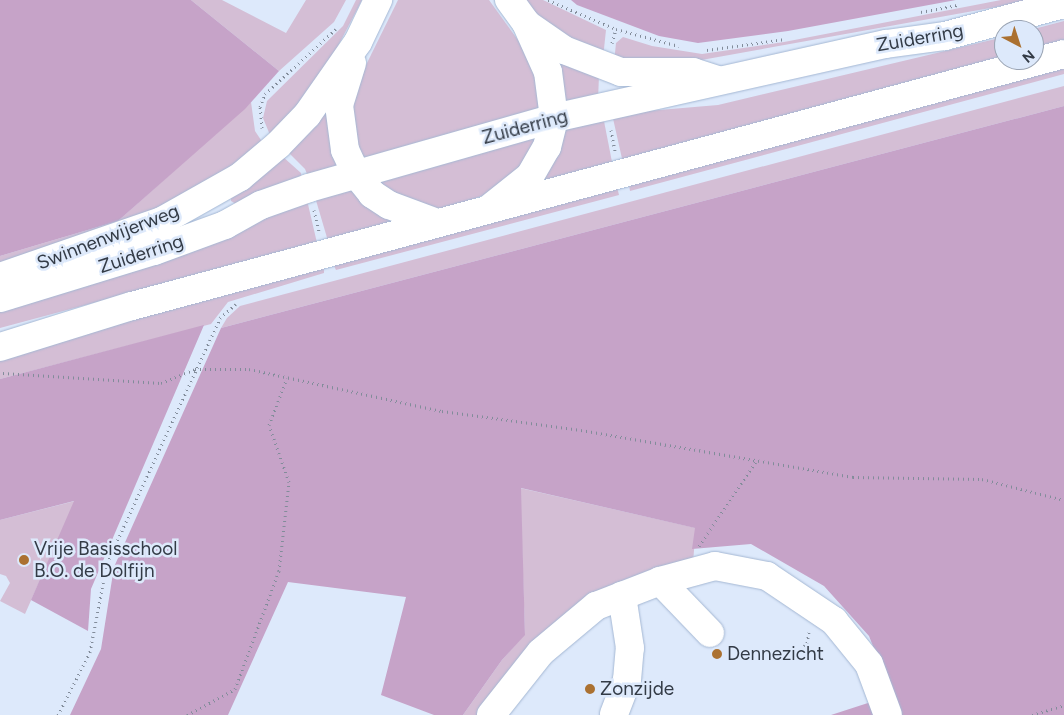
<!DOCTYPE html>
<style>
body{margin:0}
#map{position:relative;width:1064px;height:715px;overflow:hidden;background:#dde9fb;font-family:Figtree,sans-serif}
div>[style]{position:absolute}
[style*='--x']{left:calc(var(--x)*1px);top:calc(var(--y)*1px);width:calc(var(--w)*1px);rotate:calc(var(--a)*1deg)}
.green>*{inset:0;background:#d4bed5}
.forest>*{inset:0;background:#c6a3c8}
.path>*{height:3px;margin-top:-1.5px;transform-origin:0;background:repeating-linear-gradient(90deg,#828c9a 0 1px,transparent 0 5px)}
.roads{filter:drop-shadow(0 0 1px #a4b7d3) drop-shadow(0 0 1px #a4b7d3)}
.minor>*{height:28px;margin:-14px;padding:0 14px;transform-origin:14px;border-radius:14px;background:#fff}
.major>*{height:28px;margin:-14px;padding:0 14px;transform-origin:14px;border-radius:14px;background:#fff}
.dots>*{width:14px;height:14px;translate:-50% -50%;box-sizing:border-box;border:2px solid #dde9fb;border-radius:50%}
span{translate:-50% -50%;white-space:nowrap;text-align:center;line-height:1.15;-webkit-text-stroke:5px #dde9fb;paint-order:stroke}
.street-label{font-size:19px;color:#333b46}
.poi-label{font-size:19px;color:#333b46}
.left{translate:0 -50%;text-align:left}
.north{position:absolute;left:994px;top:20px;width:50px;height:50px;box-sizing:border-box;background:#dde9fb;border:1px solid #99a3b3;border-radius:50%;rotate:140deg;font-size:14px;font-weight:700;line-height:20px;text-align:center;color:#333b46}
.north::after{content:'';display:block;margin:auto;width:18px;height:22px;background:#ab7131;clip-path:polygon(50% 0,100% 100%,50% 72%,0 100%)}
</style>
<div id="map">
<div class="green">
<div style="clip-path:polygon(191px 0,222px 0,286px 33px,306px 0,346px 0,334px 22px,279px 71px)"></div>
<div style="clip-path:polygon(356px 0,362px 0,314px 92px,270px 135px,263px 118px,267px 101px,343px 26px)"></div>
<div style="clip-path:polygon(398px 0,489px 0,533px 61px,545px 114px,362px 165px,349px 115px,365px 67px)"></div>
<div style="clip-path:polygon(522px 0,543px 0,606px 30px,603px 58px,565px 43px)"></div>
<div style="clip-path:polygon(1001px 0,1034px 0,668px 66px,614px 63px,616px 43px,623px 37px,652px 46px,702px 54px,784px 42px)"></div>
<div style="clip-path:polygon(1064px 21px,1064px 42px,1034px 50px,1034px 30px,1030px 30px)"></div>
<div style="clip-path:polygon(1004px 37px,1004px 58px,623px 163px,612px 114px,718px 105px)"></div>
<div style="clip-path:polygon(556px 56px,599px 75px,598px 100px,560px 109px)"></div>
<div style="clip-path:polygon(1064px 66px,1064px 74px,630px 191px,629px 185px)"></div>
<div style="clip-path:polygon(1064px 86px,1064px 106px,221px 328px,227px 318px,240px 306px)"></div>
<div style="clip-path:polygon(251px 102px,255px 131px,265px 146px,211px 189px,0 272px,0 256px,118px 221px)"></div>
<div style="clip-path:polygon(328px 107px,343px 170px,310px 181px,305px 169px,286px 150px)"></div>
<div style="clip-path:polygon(603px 116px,612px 162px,536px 185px,559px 127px)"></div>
<div style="clip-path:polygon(542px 130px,523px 166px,490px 193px,446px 209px,415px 209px,367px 178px)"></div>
<div style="clip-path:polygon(282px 156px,301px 173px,302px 183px,236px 204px,231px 201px,231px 196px)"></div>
<div style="clip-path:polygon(355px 182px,401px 222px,328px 241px,315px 197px)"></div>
<div style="clip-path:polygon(617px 187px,619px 195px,336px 270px,333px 264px)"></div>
<div style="clip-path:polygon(307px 200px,317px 243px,0 328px,0 308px)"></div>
<div style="clip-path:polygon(324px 266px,324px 273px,228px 302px,211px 324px,0 379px,0 355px)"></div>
<div style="clip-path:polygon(520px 488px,696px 528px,693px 562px,627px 582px,478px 715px,463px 715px,502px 660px,525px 634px)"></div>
<div style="clip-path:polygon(75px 501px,25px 614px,0 601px,10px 583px,6px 576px,0 574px,0 520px)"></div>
</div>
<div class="forest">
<div style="clip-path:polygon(0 0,191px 0,279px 71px,245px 109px,118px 221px,0 256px)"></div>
<div style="clip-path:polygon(571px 0,956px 0,788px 31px,698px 43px,659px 36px,577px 5px)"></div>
<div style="clip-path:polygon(1064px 106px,1064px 715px,900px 715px,869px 636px,824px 586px,751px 544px,692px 549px,695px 528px,521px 488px,525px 635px,502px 660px,463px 715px,434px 715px,381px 695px,406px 597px,288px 582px,228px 715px,70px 715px,101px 649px,114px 567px,221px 328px)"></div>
<div style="clip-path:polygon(204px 325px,91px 589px,88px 631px,31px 600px,74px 501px,0 520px,0 379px)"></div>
<div style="clip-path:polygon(871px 702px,873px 715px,831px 715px)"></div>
</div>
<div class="path">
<div style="--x:548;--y:0;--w:74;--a:23.1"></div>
<div style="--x:616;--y:29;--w:65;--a:15.1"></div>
<div style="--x:921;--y:12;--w:37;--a:-11"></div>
<div style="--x:612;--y:43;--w:15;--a:-74"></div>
<div style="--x:707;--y:50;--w:79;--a:-8"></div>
<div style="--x:262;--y:128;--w:21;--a:-95"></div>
<div style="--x:260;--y:107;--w:14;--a:-69"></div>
<div style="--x:265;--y:94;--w:96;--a:-42.5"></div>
<div style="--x:611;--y:130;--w:21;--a:79"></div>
<div style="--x:314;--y:210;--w:22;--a:77"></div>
<div style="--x:3;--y:373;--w:158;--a:3.6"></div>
<div style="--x:161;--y:383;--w:37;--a:-22"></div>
<div style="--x:195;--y:369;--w:54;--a:0"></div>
<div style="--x:249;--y:369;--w:198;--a:12.3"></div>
<div style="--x:442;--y:411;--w:140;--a:7.8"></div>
<div style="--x:581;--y:430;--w:276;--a:9.8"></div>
<div style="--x:853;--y:477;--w:129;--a:0.9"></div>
<div style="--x:982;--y:479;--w:85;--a:14.4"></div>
<div style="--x:699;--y:546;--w:104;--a:-56"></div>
<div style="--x:794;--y:657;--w:19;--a:-47"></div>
<div style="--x:807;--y:643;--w:11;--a:-80"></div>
<div style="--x:58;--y:715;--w:71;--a:-63.1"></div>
<div style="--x:90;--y:652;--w:91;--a:-79.2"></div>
<div style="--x:107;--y:563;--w:270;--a:-65.2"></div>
<div style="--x:220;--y:318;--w:21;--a:-41"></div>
<div style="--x:187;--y:715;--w:55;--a:-28.4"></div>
<div style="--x:235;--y:689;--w:126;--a:-69.6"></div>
<div style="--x:279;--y:571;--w:90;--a:-83.6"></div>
<div style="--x:289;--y:482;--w:60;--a:-109.3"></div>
<div style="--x:269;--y:425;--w:50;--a:-69"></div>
<div style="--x:1032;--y:715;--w:34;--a:-17"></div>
</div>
<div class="roads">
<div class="minor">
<div style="--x:528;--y:25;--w:44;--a:34.8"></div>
<div style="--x:564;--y:50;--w:61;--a:21.1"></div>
<div style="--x:621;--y:72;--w:72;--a:0"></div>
<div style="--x:693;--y:72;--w:26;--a:18"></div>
<div style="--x:352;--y:63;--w:44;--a:107.2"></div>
<div style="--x:339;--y:105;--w:45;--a:82.4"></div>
<div style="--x:345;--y:150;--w:26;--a:65"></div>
<div style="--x:356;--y:174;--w:26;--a:51"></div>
<div style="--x:372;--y:194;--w:20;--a:33"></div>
<div style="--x:389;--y:205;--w:51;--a:20.6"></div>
<div style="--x:490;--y:208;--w:51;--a:-38.7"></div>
<div style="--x:530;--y:176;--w:34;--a:-60"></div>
<div style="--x:547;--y:147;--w:30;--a:-76"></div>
<div style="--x:554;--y:118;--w:46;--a:-97.4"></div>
<div style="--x:548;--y:72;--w:54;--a:-114.2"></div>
<div style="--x:526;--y:23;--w:29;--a:-126"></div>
<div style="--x:0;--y:277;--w:171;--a:-19.1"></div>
<div style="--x:162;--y:221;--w:90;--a:-29.4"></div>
<div style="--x:240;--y:177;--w:50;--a:-40.1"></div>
<div style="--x:278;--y:145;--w:42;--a:-46"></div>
<div style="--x:307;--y:115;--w:89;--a:-55.1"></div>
<div style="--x:358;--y:42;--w:47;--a:-64.5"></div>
<div style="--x:660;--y:581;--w:72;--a:46.1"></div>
<div style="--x:614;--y:714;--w:36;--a:-69"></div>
<div style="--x:627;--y:680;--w:32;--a:-85"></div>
<div style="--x:630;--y:648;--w:53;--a:-98.7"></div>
<div style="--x:491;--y:715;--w:80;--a:-51.6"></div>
<div style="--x:541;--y:652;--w:72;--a:-39.9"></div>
<div style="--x:596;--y:606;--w:69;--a:-21.3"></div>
<div style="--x:660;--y:581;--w:57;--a:-15.3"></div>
<div style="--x:715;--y:566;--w:53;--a:10.9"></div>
<div style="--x:767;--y:576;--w:81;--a:33.9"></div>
<div style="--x:834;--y:621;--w:55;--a:50.9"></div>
<div style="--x:869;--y:664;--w:54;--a:69.6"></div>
</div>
<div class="major">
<div style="--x:0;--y:298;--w:161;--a:-17"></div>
<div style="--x:154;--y:251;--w:76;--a:-20.1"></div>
<div style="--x:225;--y:225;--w:41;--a:-29.1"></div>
<div style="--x:261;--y:205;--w:51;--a:-19.5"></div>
<div style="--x:309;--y:188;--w:255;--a:-15.9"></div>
<div style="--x:554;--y:118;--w:340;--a:-12.6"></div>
<div style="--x:886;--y:44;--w:60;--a:-7.7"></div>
<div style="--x:945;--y:36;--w:123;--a:-15.1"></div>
<div style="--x:0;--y:347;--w:138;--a:-17.3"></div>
<div style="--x:132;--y:306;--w:965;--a:-15.13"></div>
</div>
</div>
<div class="dots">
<div style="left:24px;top:560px;background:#ab7131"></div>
<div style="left:717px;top:654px;background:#ab7131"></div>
<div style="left:590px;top:689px;background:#ab7131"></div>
</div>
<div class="street-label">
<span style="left:920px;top:38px;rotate:-10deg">Zuiderring</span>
<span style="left:525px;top:127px;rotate:-15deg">Zuiderring</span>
<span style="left:108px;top:237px;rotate:-21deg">Swinnenwijerweg</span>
<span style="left:141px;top:254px;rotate:-18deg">Zuiderring</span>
</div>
<div class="poi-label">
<span class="left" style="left:34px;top:560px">Vrije Basisschool<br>B.O. de Dolfijn</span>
<span class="left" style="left:727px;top:654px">Dennezicht</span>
<span class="left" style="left:600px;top:689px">Zonzijde</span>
</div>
<div class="north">N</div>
</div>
